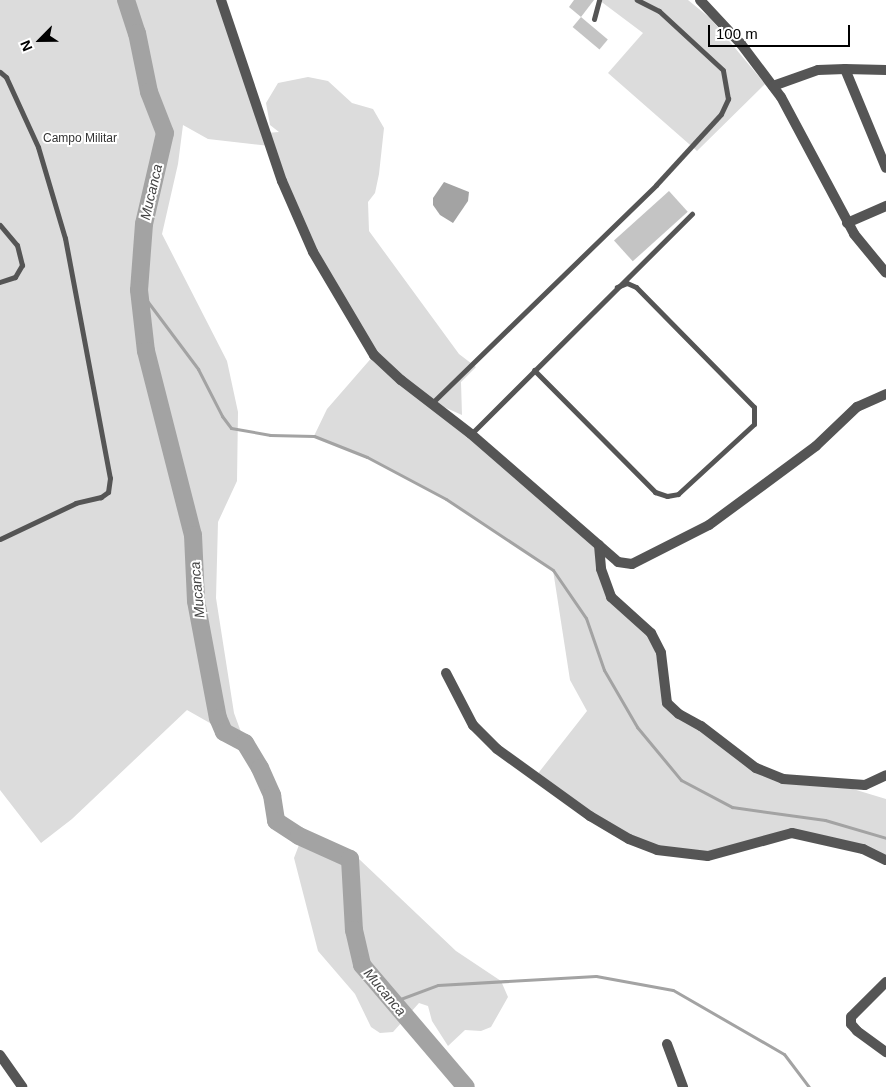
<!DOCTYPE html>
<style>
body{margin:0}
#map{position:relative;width:886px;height:1087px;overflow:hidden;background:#fff;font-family:Arial,sans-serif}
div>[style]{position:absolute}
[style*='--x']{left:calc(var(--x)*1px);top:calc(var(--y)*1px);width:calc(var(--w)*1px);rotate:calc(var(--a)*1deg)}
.green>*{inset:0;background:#dcdcdc}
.water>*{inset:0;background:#a3a3a3}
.stream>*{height:3px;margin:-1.5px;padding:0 1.5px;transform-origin:1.5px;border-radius:1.5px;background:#a3a3a3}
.river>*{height:18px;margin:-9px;padding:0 9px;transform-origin:9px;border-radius:9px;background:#a3a3a3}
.building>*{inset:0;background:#c4c4c4;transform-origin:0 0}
.service>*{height:5px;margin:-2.5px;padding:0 2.5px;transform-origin:2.5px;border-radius:2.5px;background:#555}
.minor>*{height:10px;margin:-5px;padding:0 5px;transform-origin:5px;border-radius:5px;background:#555}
span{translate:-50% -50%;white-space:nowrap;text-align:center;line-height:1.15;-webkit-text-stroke:4px #fff;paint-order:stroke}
.park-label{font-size:12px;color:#333}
.water-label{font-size:14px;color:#444;font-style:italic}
.north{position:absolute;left:15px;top:15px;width:50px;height:50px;-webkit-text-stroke:4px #fff;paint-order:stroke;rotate:247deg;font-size:14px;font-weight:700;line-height:20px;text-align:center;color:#000}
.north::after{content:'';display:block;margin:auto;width:18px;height:22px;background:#000;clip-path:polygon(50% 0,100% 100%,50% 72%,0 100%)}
.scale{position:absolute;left:708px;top:25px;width:142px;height:22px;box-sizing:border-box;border:2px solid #000;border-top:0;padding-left:6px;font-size:15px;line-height:18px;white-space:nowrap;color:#000;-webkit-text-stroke:4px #fff;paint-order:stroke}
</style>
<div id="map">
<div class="green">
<div style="clip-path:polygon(0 0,221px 0,266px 133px,279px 132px,270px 125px,266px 103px,278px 83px,308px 77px,328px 81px,352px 103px,373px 109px,384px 128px,379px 174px,375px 193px,368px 202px,369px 231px,459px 354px,476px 367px,461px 382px,462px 415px,435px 403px,599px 545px,611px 597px,651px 633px,667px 703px,756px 768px,843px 786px,886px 799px,886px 860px,792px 833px,708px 856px,657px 850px,629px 839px,536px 776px,587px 711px,570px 680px,553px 570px,446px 499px,367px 457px,314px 436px,327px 409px,374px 355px,313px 252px,270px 146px,208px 139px,183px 125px,178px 164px,162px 234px,227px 361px,238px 412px,237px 481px,218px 522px,216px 598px,234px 713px,245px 743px,187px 710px,72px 819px,41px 843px,0 790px)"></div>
<div style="clip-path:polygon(599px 0,688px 0,710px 18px,765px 84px,697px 151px,608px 73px,643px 33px)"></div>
<div style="clip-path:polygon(302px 837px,359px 859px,456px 951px,501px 981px,508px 997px,491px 1027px,481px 1031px,465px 1030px,448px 1046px,432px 1021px,428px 1006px,419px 1003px,393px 1032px,380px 1033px,371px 1027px,355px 994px,318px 951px,294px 858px)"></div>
</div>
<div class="water">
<div style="clip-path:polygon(444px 182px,469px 192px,468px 201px,453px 223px,440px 215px,433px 205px,433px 198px)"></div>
</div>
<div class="stream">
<div style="--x:139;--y:290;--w:99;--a:53.2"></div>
<div style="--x:198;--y:369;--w:53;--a:62.9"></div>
<div style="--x:222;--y:416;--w:15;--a:53"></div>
<div style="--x:231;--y:428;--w:40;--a:10"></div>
<div style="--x:270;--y:435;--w:44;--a:1.3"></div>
<div style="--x:314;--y:436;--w:57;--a:21.6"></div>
<div style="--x:367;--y:457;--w:89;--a:28"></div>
<div style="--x:446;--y:499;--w:128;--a:33.6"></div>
<div style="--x:553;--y:570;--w:58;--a:55.5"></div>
<div style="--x:586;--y:618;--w:55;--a:70.9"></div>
<div style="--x:604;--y:670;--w:66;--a:59.9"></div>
<div style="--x:637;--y:727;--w:69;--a:50.3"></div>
<div style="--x:681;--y:780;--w:58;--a:27.9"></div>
<div style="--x:732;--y:807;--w:94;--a:8"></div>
<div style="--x:825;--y:820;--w:64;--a:16.4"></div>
<div style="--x:395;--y:1001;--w:46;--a:-20.4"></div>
<div style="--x:438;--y:985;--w:158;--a:-3.3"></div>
<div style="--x:596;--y:976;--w:78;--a:10.3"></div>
<div style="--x:673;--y:990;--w:128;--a:30"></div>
<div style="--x:784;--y:1054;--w:41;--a:52.9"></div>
</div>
<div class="river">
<div style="--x:126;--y:0;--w:35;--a:72"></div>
<div style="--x:137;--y:33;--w:60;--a:78.5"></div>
<div style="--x:149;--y:92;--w:44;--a:68.7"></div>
<div style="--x:165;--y:133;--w:93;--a:103"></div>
<div style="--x:144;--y:224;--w:66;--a:94.3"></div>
<div style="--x:139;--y:290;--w:61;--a:83.5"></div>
<div style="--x:146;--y:351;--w:190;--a:75.7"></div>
<div style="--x:193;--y:535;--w:66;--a:87.4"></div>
<div style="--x:196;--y:601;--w:119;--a:79.4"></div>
<div style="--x:218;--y:718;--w:15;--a:67"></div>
<div style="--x:224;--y:732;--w:24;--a:28"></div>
<div style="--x:245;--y:743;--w:29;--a:59"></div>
<div style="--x:260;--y:768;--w:30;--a:66"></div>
<div style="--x:272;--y:795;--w:26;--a:81"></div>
<div style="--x:276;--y:821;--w:27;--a:33"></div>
<div style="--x:299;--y:836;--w:56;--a:24.3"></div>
<div style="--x:350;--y:859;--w:71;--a:86.8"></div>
<div style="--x:354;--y:930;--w:36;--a:77"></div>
<div style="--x:362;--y:965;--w:160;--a:49.6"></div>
</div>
<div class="building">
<div style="clip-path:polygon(574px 0,594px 0,581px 17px,569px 7px)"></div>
<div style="left:581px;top:17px;width:35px;height:13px;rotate:40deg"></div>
<div style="left:669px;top:191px;width:28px;height:74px;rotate:48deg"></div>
</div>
<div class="service">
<div style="--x:594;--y:19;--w:20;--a:-75"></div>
<div style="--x:0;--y:72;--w:8;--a:40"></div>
<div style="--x:6;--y:77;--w:77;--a:65.4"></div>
<div style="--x:38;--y:147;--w:95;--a:73.5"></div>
<div style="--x:65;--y:238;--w:244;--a:79.4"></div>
<div style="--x:110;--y:478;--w:14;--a:98"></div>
<div style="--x:108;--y:492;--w:9;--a:144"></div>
<div style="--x:101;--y:497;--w:26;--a:167"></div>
<div style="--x:76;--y:503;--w:84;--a:154.7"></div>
<div style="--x:0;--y:225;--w:26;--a:50"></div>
<div style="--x:17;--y:245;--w:21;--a:76"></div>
<div style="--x:22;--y:265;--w:14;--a:120"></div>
<div style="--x:15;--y:277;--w:16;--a:162"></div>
<div style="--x:534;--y:370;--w:172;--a:45.2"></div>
<div style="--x:655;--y:492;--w:13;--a:18"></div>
<div style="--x:667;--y:496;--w:11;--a:-10"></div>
<div style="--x:678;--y:494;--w:103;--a:-42.6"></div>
<div style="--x:754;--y:424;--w:17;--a:-90"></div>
<div style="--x:754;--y:407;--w:168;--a:-134.5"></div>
<div style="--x:636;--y:287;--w:10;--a:-156"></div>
<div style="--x:627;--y:283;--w:11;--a:158"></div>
<div style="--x:433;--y:402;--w:311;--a:-44.2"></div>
<div style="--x:656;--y:185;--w:96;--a:-47.5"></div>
<div style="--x:721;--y:114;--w:17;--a:-65"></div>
<div style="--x:728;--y:99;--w:29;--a:-100"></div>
<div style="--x:723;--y:70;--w:87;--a:-137.3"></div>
<div style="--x:659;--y:11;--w:25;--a:-153"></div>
<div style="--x:471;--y:434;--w:312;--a:-44.9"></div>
</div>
<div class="minor">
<div style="--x:221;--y:0;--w:191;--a:71.4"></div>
<div style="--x:282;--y:181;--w:77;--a:66.4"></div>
<div style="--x:313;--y:252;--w:120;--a:59.4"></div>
<div style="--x:374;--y:355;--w:37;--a:43"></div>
<div style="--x:401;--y:380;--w:88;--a:37.6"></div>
<div style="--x:471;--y:434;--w:195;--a:41"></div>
<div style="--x:618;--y:562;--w:14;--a:8"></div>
<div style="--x:632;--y:564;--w:86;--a:-26.9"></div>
<div style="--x:709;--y:525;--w:133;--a:-36.4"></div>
<div style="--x:816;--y:446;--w:57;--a:-43.6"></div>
<div style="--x:857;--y:407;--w:32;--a:-24"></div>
<div style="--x:700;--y:0;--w:60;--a:47"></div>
<div style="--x:741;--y:44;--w:66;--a:53"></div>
<div style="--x:781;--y:97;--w:155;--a:61.9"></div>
<div style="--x:854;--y:234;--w:50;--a:50.6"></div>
<div style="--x:845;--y:69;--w:41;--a:1.4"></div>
<div style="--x:773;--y:86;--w:48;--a:-19.6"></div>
<div style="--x:818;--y:70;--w:27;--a:-2"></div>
<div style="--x:845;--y:69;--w:107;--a:67.5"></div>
<div style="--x:847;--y:223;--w:43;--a:-23.6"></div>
<div style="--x:599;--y:545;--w:24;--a:85"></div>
<div style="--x:601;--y:569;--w:30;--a:70"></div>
<div style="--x:611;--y:597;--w:54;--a:42"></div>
<div style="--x:651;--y:633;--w:22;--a:63"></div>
<div style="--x:661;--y:653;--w:50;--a:83.2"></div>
<div style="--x:667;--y:703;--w:16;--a:43"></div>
<div style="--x:679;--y:714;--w:25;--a:29"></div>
<div style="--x:701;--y:726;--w:69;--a:37.4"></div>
<div style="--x:756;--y:768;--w:29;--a:22"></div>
<div style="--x:783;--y:779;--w:82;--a:4.2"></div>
<div style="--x:865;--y:785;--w:23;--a:-25"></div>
<div style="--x:446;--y:673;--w:59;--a:62.6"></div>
<div style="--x:473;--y:725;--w:34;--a:45"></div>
<div style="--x:497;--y:749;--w:115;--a:35.8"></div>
<div style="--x:590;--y:816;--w:45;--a:30.5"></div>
<div style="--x:629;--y:839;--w:30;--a:21"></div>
<div style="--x:657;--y:850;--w:51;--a:6.7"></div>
<div style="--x:708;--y:856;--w:87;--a:-15.3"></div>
<div style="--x:792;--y:833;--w:73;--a:12.7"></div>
<div style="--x:863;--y:849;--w:25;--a:26"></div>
<div style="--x:886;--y:982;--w:49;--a:135"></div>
<div style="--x:851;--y:1017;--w:7;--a:90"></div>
<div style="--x:851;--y:1024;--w:9;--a:49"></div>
<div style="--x:857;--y:1031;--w:36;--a:36"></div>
<div style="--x:667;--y:1044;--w:46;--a:69.6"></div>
<div style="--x:0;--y:1055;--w:39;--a:55"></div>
</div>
<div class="park-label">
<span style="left:80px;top:139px">Campo Militar</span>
</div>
<div class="water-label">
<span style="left:151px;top:192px;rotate:-77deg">Mucanca</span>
<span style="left:197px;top:590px;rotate:-95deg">Mucanca</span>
<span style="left:385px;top:992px;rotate:50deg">Mucanca</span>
</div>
<div class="north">N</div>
<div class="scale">100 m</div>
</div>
